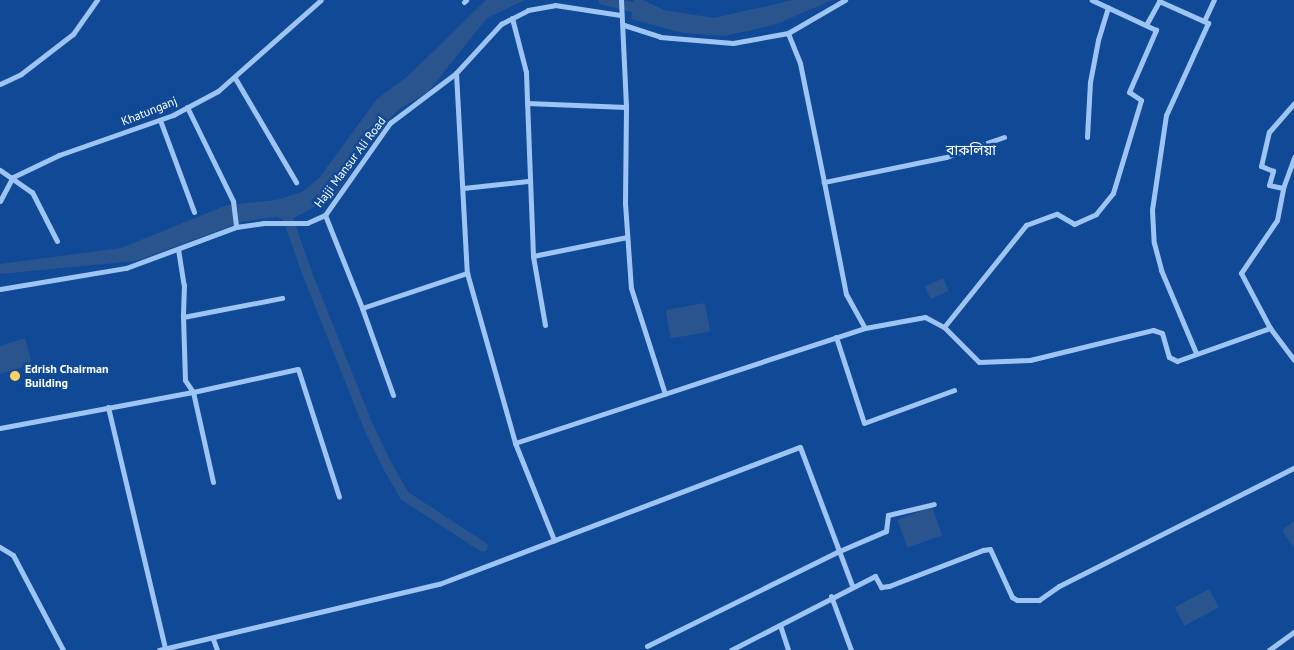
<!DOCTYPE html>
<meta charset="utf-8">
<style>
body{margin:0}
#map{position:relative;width:1294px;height:650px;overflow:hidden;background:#104996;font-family:"PT Sans","Noto Sans Bengali",sans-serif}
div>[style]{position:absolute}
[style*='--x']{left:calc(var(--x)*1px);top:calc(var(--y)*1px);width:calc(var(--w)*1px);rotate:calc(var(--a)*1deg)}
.water>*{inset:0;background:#29548d;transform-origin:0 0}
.canal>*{height:10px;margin:-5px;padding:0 5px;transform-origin:5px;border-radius:5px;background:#29548d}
.street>*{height:5px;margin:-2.5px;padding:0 2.5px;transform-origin:2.5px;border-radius:2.5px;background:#9ec4f4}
.dots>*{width:14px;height:14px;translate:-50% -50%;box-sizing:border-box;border:2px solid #104996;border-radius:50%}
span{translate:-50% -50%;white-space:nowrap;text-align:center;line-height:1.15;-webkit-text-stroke:5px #104996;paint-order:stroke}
.street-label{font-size:12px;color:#fff}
.poi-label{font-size:12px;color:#fff;font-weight:700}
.left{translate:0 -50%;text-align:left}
.neighbourhood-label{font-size:14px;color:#fff}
</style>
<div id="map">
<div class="water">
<div style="clip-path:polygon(486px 0,525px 0,487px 18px,428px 92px,398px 110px,383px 126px,334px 197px,288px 221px,276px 217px,241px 222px,136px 261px,0 274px,0 264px,121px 248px,227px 205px,276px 200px,302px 192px,319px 178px,377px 99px,409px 75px)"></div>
<div style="clip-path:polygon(634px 0,643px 0,664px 10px,714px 18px,793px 0,833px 0,774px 25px,724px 36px,683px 33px,631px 19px)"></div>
<div style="left:943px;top:278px;width:14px;height:20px;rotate:65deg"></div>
<div style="left:705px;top:303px;width:29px;height:40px;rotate:80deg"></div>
<div style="clip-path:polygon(25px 338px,32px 364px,0 374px,0 346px)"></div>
<div style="left:932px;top:507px;width:30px;height:37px;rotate:70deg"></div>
<div style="clip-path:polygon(1294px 521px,1294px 548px,1282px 530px)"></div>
<div style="left:1209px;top:589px;width:21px;height:39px;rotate:62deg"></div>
</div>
<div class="canal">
<div style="--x:603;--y:0;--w:42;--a:13.7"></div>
<div style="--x:286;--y:213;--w:64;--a:70.7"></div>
<div style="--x:307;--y:273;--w:167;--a:68.2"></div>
<div style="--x:369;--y:428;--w:43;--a:64"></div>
<div style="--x:388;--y:467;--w:34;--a:60"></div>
<div style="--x:405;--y:496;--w:93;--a:33.2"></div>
</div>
<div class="street">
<div style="--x:621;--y:0;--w:107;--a:87.3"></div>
<div style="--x:626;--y:107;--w:96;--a:90.6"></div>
<div style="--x:625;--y:203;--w:85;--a:86"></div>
<div style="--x:631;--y:288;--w:111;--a:72.2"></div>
<div style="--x:1159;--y:1;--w:54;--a:24.2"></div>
<div style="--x:1208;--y:23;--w:101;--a:114.5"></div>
<div style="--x:1166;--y:115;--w:96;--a:98.4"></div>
<div style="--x:1152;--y:210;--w:33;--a:87"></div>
<div style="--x:1154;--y:243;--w:28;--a:75"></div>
<div style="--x:1161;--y:270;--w:90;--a:67.1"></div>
<div style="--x:464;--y:2;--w:3;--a:-45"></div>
<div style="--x:512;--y:18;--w:56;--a:75.5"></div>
<div style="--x:526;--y:72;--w:31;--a:88"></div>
<div style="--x:1204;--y:21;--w:23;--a:-65"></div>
<div style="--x:624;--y:25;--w:38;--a:18"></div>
<div style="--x:660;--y:37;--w:73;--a:4.7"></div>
<div style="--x:733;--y:43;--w:56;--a:-10.3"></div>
<div style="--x:1146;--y:25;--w:29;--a:-61"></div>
<div style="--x:456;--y:73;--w:200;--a:86.9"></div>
<div style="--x:467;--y:273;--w:177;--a:74.2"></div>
<div style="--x:515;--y:443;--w:105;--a:68.1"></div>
<div style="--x:235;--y:78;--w:121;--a:59.6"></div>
<div style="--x:0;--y:84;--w:23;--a:-25"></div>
<div style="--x:21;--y:74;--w:66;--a:-37.6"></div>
<div style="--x:73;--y:34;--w:42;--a:-54.8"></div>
<div style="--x:187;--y:107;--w:105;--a:63.9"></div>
<div style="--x:233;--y:201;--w:26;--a:83"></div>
<div style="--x:160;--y:120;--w:98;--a:69.7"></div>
<div style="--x:1004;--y:137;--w:61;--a:161"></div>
<div style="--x:946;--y:157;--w:125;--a:168.4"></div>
<div style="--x:824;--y:182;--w:114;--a:78.9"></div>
<div style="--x:846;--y:294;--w:39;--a:61"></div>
<div style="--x:865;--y:328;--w:61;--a:-10.4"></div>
<div style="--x:925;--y:317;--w:21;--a:28"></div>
<div style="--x:944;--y:327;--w:131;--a:-51.2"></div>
<div style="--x:1026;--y:225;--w:33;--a:-20"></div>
<div style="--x:1057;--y:214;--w:20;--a:30"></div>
<div style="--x:1074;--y:224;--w:24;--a:-24"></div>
<div style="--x:1096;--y:214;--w:27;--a:-51"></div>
<div style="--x:1113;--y:193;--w:97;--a:-73.2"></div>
<div style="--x:1141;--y:100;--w:14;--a:-146"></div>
<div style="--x:1129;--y:92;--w:68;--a:-66.5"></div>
<div style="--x:1156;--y:30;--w:71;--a:-154.9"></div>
<div style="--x:1087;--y:137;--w:55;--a:-86.9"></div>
<div style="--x:1090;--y:82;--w:43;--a:-79.2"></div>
<div style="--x:1098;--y:40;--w:34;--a:-73"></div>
<div style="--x:0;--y:170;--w:39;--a:35"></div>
<div style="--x:32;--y:192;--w:55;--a:63"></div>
<div style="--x:824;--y:182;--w:121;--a:-101.4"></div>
<div style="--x:800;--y:63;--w:32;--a:-112"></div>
<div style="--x:788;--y:33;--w:66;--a:-30.1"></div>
<div style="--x:463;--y:188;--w:65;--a:-6.1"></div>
<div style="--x:1283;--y:188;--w:14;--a:-168"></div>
<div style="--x:1269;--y:185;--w:15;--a:-74"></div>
<div style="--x:1273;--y:171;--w:13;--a:-157"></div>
<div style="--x:1261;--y:166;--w:35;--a:-77"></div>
<div style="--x:1269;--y:132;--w:38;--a:-49"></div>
<div style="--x:0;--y:201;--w:27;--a:-62"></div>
<div style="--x:13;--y:177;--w:51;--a:-25.6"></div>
<div style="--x:59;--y:155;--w:121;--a:-19.3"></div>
<div style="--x:173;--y:115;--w:51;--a:-28.1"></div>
<div style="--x:218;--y:91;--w:137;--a:-41.5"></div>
<div style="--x:325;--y:215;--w:100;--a:68.3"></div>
<div style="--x:178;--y:249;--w:36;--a:81"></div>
<div style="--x:184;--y:285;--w:32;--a:92"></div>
<div style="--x:533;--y:256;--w:96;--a:-11.4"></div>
<div style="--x:0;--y:289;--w:128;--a:-9.5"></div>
<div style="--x:126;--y:268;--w:117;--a:-20.4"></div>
<div style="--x:236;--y:227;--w:27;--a:-8"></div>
<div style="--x:263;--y:223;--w:44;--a:0"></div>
<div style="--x:307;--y:223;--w:20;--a:-24"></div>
<div style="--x:325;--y:215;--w:113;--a:-54.8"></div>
<div style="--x:390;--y:123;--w:83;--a:-37.1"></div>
<div style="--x:456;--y:73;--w:67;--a:-47.4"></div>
<div style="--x:501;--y:24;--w:30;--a:-27"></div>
<div style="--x:528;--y:10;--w:27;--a:-10"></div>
<div style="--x:555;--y:5;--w:66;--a:8.7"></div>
<div style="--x:545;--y:325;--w:70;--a:-99.9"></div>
<div style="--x:533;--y:256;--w:153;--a:-92.2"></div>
<div style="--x:527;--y:103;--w:99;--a:2.3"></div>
<div style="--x:944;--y:327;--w:49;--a:45"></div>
<div style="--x:979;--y:362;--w:51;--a:-2.2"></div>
<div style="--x:1030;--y:360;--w:127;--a:-13.7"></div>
<div style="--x:1153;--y:330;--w:9;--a:18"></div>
<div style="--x:1162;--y:333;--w:25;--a:74"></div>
<div style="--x:1169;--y:357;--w:9;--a:27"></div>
<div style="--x:1177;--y:361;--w:99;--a:-19.5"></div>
<div style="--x:1270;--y:328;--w:40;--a:53"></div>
<div style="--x:1270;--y:328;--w:62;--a:-117.8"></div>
<div style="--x:1241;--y:273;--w:64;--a:-55.8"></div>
<div style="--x:1277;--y:220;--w:33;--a:-79"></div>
<div style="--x:1283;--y:188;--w:33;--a:-70"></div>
<div style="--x:836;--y:337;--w:90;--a:72"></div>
<div style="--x:864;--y:423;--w:96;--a:-20.1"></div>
<div style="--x:393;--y:395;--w:92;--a:-109.6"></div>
<div style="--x:362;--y:308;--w:111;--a:-18.4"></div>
<div style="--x:108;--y:407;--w:249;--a:76.7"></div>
<div style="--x:0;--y:428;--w:196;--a:-10.6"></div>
<div style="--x:193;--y:392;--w:107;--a:-12.4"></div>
<div style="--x:298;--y:369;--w:134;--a:72.2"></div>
<div style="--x:515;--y:443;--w:368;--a:-18.2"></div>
<div style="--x:213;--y:482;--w:92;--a:-102.5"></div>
<div style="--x:193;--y:392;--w:14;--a:-124"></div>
<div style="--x:185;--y:380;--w:63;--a:-91.8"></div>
<div style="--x:183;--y:317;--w:101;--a:-10.9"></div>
<div style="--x:0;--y:547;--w:15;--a:32"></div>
<div style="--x:13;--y:555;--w:107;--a:62.2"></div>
<div style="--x:831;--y:596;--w:58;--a:69.7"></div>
<div style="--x:780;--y:625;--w:26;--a:72"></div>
<div style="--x:213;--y:639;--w:12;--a:70"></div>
<div style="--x:647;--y:646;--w:212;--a:-26.3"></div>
<div style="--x:837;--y:552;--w:53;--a:-23.2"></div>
<div style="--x:886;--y:531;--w:16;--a:-83"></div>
<div style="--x:888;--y:515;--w:47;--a:-13.4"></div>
<div style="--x:159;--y:650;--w:288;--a:-13.3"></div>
<div style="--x:439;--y:584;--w:386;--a:-20.8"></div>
<div style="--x:800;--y:447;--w:147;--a:69.4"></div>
<div style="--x:731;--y:650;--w:162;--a:-27.2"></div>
<div style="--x:875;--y:576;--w:13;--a:61"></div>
<div style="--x:881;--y:587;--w:8;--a:-7"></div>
<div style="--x:889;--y:586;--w:101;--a:-21"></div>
<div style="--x:983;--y:550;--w:7;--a:-8"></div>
<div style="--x:990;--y:549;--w:53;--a:65.4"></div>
<div style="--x:1012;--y:597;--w:6;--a:31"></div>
<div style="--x:1017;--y:600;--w:22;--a:0"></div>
<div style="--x:1039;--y:600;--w:24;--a:-35"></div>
<div style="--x:1059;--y:586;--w:263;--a:-26.7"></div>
<div style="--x:1269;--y:650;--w:31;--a:-36"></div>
</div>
<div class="dots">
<div style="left:15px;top:376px;background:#ffd261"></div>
</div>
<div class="street-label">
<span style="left:149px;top:111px;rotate:-22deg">Khatunganj</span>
<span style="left:350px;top:162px;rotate:-53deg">Hajji Mansur Ali Road</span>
</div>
<div class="poi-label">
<span class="left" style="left:25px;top:376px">Edrish Chairman<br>Building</span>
</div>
<div class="neighbourhood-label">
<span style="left:971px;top:150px">বাকলিয়া</span>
</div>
</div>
